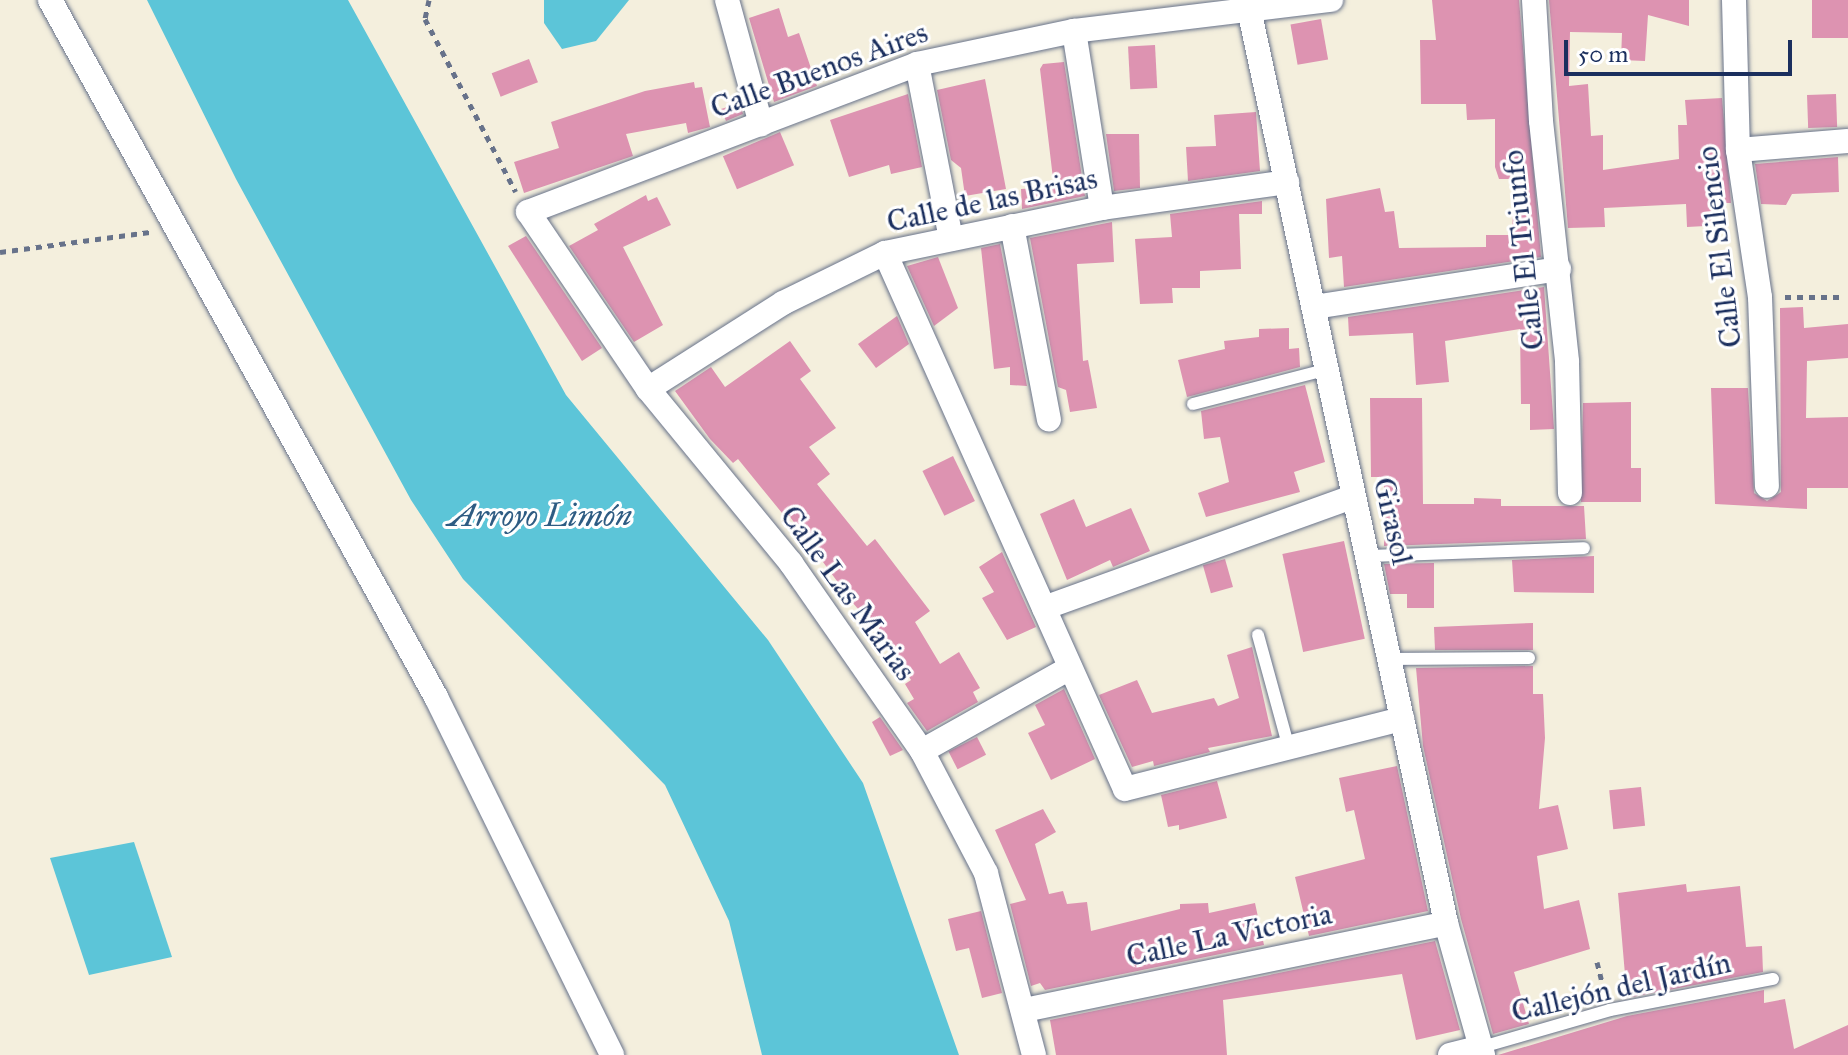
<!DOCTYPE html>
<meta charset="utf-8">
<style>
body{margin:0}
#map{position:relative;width:1848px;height:1055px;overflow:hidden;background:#f4efdd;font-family:"IM FELL Great Primer",serif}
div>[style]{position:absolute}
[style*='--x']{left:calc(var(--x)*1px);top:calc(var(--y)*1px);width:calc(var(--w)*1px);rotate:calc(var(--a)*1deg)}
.water>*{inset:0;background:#5cc5d8}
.building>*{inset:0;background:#dd93b1;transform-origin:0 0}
.path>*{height:5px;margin-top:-2.5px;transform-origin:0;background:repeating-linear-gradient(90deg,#67728a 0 6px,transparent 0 12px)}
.roads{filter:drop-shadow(0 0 2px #67728a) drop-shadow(0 0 2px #67728a)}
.service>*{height:12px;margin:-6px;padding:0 6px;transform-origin:6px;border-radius:6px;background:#fff}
.minor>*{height:24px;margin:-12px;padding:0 12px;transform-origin:12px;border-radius:12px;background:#fff}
span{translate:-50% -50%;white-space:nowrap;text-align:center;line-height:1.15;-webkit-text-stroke:6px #fff;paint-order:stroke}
.street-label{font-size:30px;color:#1b2f5e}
.water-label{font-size:32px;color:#2e5c83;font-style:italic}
.scale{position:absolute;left:1564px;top:40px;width:228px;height:36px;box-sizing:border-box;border:4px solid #1b2f5e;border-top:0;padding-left:10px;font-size:24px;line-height:28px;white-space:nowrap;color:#1b2f5e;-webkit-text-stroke:6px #fff;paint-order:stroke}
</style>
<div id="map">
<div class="water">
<div style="clip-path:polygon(147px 0,348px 0,566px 395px,768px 640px,863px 783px,959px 1055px,762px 1055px,729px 921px,665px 785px,463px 579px,411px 500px,236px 179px)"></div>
<div style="clip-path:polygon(544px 0,629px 0,596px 41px,562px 49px,544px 23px)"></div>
<div style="clip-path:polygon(134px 842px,172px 957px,89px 975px,50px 858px)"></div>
</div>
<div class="building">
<div style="clip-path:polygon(1432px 0,1519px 0,1541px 257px,1344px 287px,1342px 256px,1329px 258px,1326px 199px,1380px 188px,1385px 212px,1394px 211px,1399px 248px,1486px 247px,1486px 235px,1512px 235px,1514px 179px,1499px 179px,1495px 167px,1495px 119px,1467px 120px,1466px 104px,1421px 104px,1420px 40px,1436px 40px)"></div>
<div style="clip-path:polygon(1549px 0,1689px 0,1689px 26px,1648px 15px,1645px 61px,1621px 60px,1622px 33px,1570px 32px,1569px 86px,1588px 84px,1591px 136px,1603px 135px,1603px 170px,1679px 159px,1678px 125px,1687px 125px,1685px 100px,1722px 98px,1731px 203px,1723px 203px,1724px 225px,1687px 227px,1686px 204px,1604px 208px,1605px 227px,1568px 228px)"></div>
<div style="left:1812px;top:0;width:36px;height:38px"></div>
<div style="clip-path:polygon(779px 8px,788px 37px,799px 33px,817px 86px,774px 102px,749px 18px)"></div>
<div style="left:1321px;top:19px;width:41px;height:31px;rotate:80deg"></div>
<div style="left:1155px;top:45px;width:43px;height:27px;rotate:87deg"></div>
<div style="left:529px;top:59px;width:25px;height:40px;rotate:69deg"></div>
<div style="clip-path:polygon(1064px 62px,1085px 196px,1022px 209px,1021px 189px,1054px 187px,1040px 69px,1043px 64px)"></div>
<div style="clip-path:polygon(985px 79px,1006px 189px,965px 196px,961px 168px,951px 160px,937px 90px)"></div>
<div style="clip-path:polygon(694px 82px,695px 88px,702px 87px,710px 127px,688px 133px,686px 123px,626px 134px,633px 156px,524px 193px,514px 162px,559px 148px,551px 122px,645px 91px)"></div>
<div style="clip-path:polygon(908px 94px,922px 167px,891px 174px,889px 165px,849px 177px,830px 120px)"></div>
<div style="left:1836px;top:94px;width:33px;height:29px;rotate:88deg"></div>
<div style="clip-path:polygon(740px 103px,743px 114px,726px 121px,721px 109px)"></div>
<div style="clip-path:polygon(1256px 112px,1260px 171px,1188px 181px,1186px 147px,1216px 146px,1214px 115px)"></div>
<div style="left:780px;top:132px;width:36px;height:62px;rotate:67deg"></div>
<div style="clip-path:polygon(1106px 134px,1139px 134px,1140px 188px,1114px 191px)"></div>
<div style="clip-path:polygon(1838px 157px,1839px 192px,1792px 194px,1786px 205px,1761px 204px,1755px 164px)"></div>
<div style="clip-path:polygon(646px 195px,648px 201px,657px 197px,671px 225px,623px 247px,663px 325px,634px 342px,569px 246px,598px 230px,594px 224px)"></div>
<div style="clip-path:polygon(1262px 201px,1262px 214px,1239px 214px,1241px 269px,1200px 271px,1200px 288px,1172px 288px,1173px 303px,1140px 304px,1135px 239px,1172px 237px,1170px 214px)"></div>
<div style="clip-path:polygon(1112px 222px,1114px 262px,1077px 264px,1083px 361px,1088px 360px,1097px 408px,1070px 412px,1066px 390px,1058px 387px,1030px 238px)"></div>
<div style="clip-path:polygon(526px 236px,602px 348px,582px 361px,508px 246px)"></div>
<div style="clip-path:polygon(1000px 244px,1027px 386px,1010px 385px,1010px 367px,994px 369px,981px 248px)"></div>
<div style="clip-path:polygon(938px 257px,958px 308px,934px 326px,907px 266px)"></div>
<div style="clip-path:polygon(1544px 287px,1554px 429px,1530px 430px,1530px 404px,1521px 404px,1520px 329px,1445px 341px,1449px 382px,1416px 385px,1413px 333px,1349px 336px,1348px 317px)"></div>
<div style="clip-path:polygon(1803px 307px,1804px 328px,1848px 324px,1848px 358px,1807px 361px,1806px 418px,1848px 417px,1848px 488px,1807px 488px,1807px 509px,1715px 504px,1711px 388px,1748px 388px,1754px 493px,1767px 501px,1781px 492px,1780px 308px)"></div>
<div style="clip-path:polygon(897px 316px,909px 344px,876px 368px,858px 344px)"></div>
<div style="clip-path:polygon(1289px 328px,1289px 349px,1299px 348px,1300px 367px,1187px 397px,1178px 360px,1225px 349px,1224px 341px,1259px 337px,1259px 329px)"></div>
<div style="clip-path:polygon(790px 341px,811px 371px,800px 379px,836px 428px,809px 447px,830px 474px,817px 484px,867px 546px,875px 539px,930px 611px,915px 622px,940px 664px,959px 652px,980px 688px,973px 692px,978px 702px,927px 731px,907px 703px,914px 699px,905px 684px,911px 680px,873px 619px,869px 622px,853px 603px,785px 510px,782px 513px,738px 459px,733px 463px,710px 439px,675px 391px,711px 367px,725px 387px)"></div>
<div style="clip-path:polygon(1305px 385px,1325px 462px,1294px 472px,1300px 492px,1206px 517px,1198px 493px,1229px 482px,1220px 437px,1204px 439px,1201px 411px)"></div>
<div style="clip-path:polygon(1370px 398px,1422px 398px,1423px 504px,1474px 504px,1474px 498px,1501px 499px,1501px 506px,1584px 506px,1586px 539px,1384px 546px,1384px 477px,1371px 477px)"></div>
<div style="clip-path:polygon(1631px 402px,1631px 468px,1641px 468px,1641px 502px,1581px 502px,1583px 403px)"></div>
<div style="left:953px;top:456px;width:50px;height:34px;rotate:64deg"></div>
<div style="clip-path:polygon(1074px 499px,1086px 527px,1131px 508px,1150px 551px,1113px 567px,1110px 560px,1067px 580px,1040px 514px)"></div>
<div style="left:1344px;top:541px;width:100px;height:63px;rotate:78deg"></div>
<div style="clip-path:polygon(1002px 552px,1036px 627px,1007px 640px,982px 598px,994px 592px,979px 567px)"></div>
<div style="clip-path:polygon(1594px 556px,1594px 593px,1514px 592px,1512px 560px)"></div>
<div style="left:1225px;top:559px;width:29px;height:23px;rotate:74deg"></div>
<div style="clip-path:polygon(1434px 563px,1434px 608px,1407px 608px,1407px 594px,1390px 594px,1384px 564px)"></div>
<div style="clip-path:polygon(1533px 623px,1533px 650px,1435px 650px,1434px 627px)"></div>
<div style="clip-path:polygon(1252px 647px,1272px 736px,1208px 748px,1210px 752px,1154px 766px,1153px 761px,1132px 767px,1099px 695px,1137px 680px,1152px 713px,1214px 698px,1218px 706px,1239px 698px,1227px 655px)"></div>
<div style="clip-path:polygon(1533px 666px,1533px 694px,1543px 694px,1545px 738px,1539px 809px,1558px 805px,1568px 849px,1537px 856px,1544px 909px,1579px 900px,1590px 949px,1514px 972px,1529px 1024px,1493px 1034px,1461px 919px,1423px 746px,1416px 668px)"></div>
<div style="clip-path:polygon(1064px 689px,1095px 759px,1051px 780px,1028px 733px,1045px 725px,1035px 705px)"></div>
<div style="clip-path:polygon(880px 717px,903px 750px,890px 756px,872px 722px)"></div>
<div style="left:977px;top:737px;width:20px;height:32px;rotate:63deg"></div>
<div style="clip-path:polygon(1397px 766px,1428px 911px,1309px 936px,1295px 877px,1365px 859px,1354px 810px,1346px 812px,1339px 778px)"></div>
<div style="clip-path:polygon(1217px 781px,1227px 818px,1179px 830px,1179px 825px,1168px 827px,1161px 795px)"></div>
<div style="left:1641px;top:787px;width:39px;height:32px;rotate:84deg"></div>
<div style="clip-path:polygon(1043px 809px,1056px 832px,1035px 844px,1049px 894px,1063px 891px,1067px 904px,1087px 902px,1091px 931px,1180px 909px,1180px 904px,1208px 903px,1209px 913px,1255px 903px,1264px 945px,1045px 990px,1040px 983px,1031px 986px,1010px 904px,1026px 900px,995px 830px)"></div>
<div style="clip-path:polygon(1686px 884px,1687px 892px,1740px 886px,1746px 947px,1762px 946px,1763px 972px,1627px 998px,1618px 893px)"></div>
<div style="clip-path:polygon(981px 911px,1002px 993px,982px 998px,969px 948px,956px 951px,948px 919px)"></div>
<div style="clip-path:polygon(1435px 941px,1460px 1030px,1416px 1040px,1402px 974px,1223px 1000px,1227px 1055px,1056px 1055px,1050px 1020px)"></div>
<div style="clip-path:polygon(1764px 990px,1764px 1003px,1785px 999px,1794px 1049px,1848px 1025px,1848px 1055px,1498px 1055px,1627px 1016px)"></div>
</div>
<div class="path">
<div style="--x:429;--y:0;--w:19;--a:102"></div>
<div style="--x:425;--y:19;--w:195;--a:62.3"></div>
<div style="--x:0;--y:252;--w:151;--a:-7.6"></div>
<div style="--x:1785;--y:297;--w:60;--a:0"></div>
<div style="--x:1597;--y:962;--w:29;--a:76"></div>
</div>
<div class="roads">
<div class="service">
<div style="--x:1193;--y:404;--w:139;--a:-14.5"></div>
<div style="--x:1369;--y:556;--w:215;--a:-2.1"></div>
<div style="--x:1258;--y:635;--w:117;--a:74.7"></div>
<div style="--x:1390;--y:659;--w:139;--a:-0.4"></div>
<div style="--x:1482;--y:1047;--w:133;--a:-16.1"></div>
<div style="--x:1610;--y:1010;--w:166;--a:-10.8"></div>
</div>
<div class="minor">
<div style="--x:50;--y:0;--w:797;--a:61.02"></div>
<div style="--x:436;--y:697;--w:399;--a:63.8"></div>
<div style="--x:727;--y:0;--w:129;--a:74.7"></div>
<div style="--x:1247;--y:0;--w:944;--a:77.83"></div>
<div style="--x:1446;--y:923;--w:137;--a:74.3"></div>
<div style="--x:1534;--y:0;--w:121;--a:86.7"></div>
<div style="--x:1541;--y:121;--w:242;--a:83.8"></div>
<div style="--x:1567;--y:362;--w:131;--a:88.7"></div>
<div style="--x:1734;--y:0;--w:150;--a:88.5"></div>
<div style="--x:1738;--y:150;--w:149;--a:81.5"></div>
<div style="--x:1760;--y:297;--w:189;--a:87.9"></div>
<div style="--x:1074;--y:31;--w:179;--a:81"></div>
<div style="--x:917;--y:64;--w:178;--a:79"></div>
<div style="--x:1738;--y:150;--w:110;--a:-4.7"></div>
<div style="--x:1012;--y:226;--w:197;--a:79.2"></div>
<div style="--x:885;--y:253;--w:587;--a:65.88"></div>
<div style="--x:1125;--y:789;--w:286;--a:-14.2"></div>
<div style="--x:1314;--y:307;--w:248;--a:-8.8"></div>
<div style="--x:648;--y:389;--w:160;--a:-32.5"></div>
<div style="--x:783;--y:303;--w:114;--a:-26.1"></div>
<div style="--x:885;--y:253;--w:222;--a:-11.7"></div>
<div style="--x:1102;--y:208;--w:187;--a:-8"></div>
<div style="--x:1044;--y:608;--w:328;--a:-19.8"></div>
<div style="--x:922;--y:751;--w:170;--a:-29.3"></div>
<div style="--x:1024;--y:1010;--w:431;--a:-11.6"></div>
<div style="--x:1034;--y:1055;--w:188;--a:-104.8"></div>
<div style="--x:986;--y:873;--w:138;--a:-117.7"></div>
<div style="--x:922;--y:751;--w:229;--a:-124.9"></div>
<div style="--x:791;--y:563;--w:225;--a:-129.4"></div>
<div style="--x:648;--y:389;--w:214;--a:-124.1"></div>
<div style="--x:528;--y:212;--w:416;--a:-20.8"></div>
<div style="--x:917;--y:64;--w:160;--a:-11.9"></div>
<div style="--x:1074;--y:31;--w:259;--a:-6.9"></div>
<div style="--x:1450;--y:1055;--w:33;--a:-14"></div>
</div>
</div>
<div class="street-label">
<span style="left:819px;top:70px;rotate:-20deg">Calle Buenos Aires</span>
<span style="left:992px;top:200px;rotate:-12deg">Calle de las Brisas</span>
<span style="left:1719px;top:247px;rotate:-97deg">Calle El Silencio</span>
<span style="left:1523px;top:250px;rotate:-96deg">Calle El Triunfo</span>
<span style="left:1393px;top:521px;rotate:77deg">Girasol</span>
<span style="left:848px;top:593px;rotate:54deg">Calle Las Marias</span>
<span style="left:1229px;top:935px;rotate:-12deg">Calle La Victoria</span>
<span style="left:1621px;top:987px;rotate:-13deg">Callejón del Jardín</span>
</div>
<div class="water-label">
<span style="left:540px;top:516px">Arroyo Limón</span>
</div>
<div class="scale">50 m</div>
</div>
